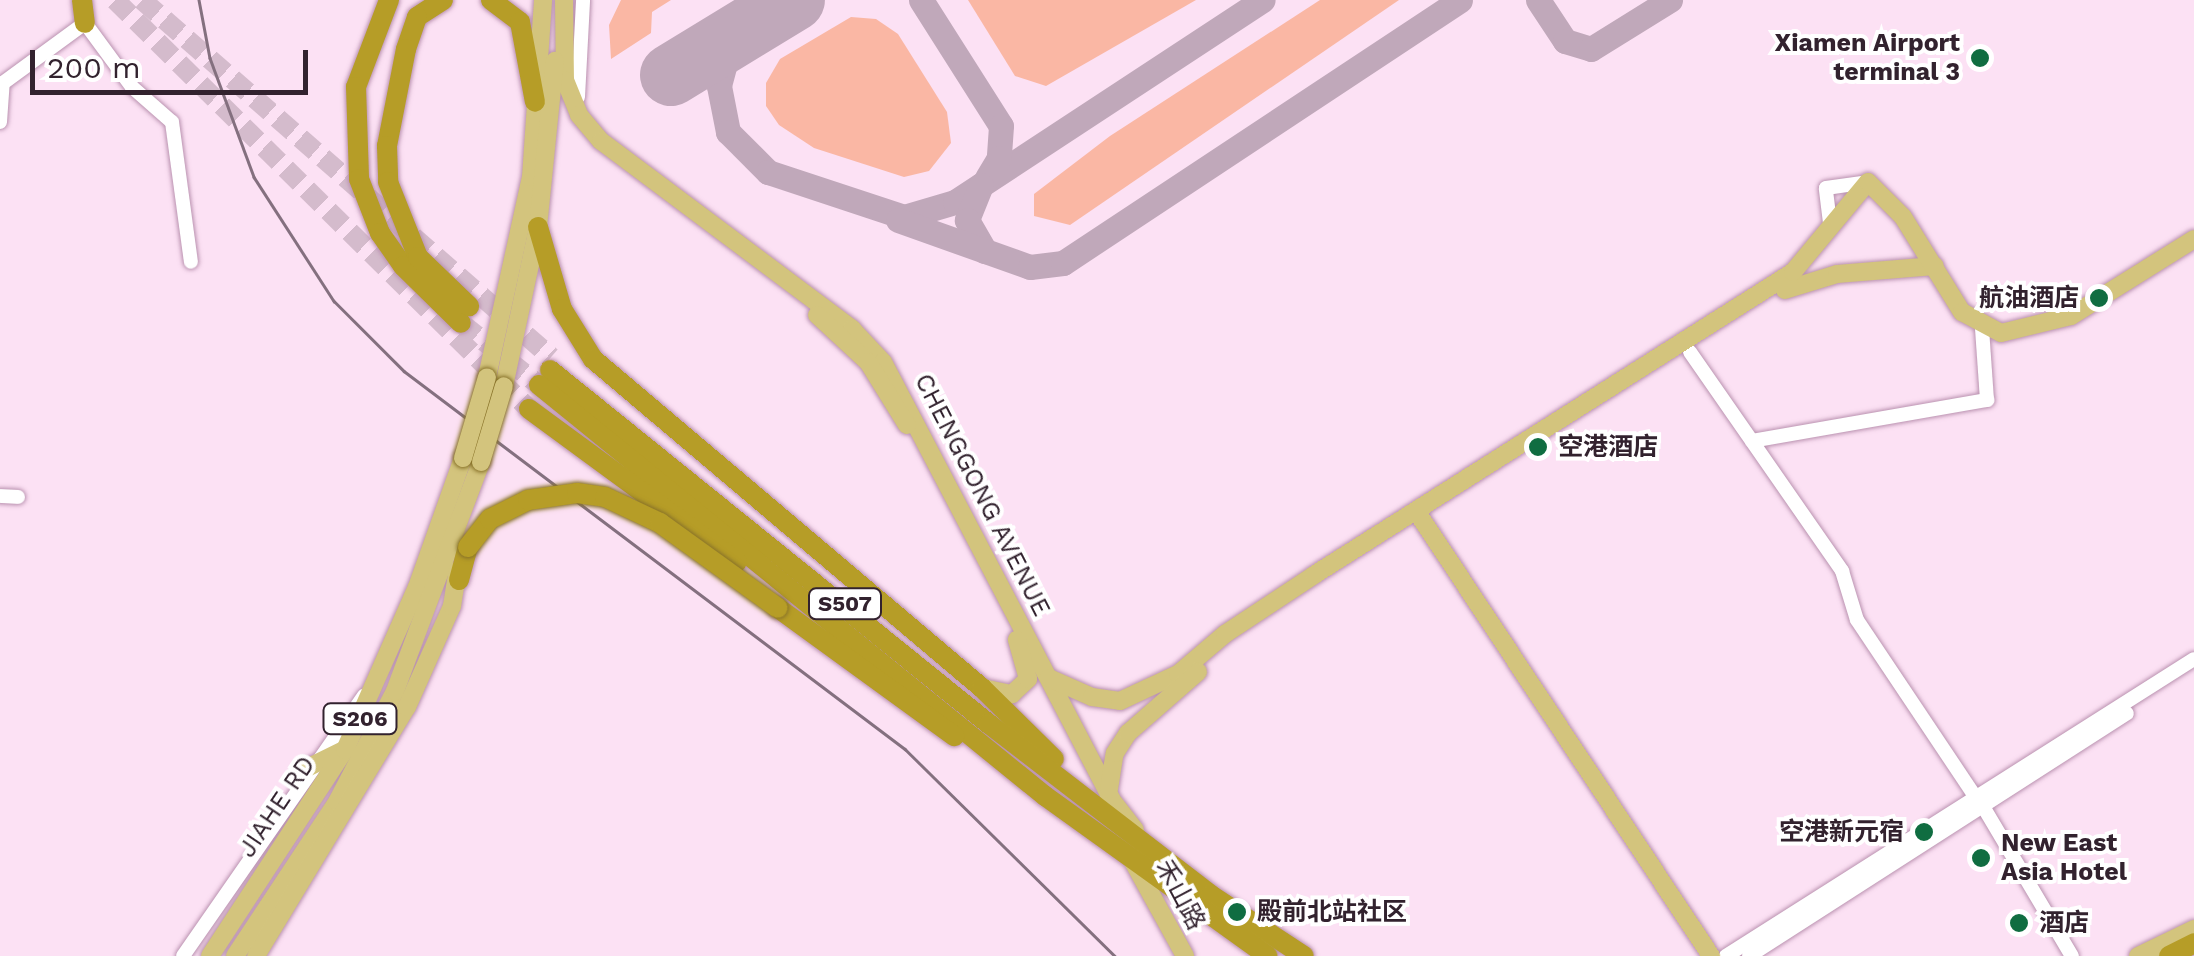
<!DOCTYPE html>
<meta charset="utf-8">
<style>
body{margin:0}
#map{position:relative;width:2194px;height:956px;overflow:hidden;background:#fce1f4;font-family:"Work Sans","Noto Sans SC",sans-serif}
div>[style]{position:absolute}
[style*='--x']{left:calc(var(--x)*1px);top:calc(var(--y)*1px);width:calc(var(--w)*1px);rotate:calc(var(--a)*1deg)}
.green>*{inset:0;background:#fab7a4}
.taxiway>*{height:25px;margin:-12.5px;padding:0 12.5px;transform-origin:12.5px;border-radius:12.5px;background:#c0a8ba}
.runway>*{height:62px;margin:-31px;padding:0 31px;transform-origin:31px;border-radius:31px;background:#c0a8ba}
.highway-tunnel>*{height:20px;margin-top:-10px;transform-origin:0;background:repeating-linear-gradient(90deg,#d4bbcc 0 20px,transparent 0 30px)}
.roads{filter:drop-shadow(0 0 2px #ba92b0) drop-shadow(0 0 2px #ba92b0)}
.minor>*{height:14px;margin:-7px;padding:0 7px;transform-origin:7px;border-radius:7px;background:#fff}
.major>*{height:18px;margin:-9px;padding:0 9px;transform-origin:9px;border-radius:9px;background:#d3c47d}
.highway>*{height:20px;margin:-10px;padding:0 10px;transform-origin:10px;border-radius:10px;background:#b69d27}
.rail>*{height:2.5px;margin:-1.25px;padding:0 1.25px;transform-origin:1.25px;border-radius:1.25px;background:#84707f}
.bridges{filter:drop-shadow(0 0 2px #887229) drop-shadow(0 0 2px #887229)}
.major-bridge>*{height:18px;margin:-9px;padding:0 9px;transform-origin:9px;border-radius:9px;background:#d3c47d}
.highway-bridge>*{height:20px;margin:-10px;padding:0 10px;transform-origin:10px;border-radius:10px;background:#b69d27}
.dots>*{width:28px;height:28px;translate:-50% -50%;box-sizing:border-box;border:5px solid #fff;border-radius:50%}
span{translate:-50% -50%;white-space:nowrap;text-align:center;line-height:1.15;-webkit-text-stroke:8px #fff;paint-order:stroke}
.shield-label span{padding:2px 8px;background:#fff;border:2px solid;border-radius:8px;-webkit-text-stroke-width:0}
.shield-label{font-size:22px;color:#32222e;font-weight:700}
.poi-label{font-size:25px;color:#32222e;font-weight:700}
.right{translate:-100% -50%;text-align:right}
.left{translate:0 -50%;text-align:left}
.street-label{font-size:25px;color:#32222e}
.scale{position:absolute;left:30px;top:50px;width:278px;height:45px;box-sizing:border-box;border:5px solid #32222e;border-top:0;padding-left:12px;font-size:30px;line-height:35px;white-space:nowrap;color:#32222e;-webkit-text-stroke:8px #fff;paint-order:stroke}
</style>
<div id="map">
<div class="green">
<div style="clip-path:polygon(621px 0,671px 0,652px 12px,651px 33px,611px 59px,609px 25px)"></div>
<div style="clip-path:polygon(968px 0,1196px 0,1046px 86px,1015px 76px)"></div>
<div style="clip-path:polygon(1320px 0,1399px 0,1070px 225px,1034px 216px,1034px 194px,1110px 136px)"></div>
<div style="clip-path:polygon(851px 17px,876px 19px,898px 34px,947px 112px,951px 143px,929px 171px,904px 177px,814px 148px,779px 125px,766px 106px,766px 83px,780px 59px)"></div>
</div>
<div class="taxiway">
<div style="--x:794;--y:0;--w:84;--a:141.8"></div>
<div style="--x:728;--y:52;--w:35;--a:105"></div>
<div style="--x:719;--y:86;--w:47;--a:78.9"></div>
<div style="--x:728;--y:132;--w:57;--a:45"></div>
<div style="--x:768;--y:172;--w:143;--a:18.3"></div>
<div style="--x:904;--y:217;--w:53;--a:-16.4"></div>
<div style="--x:955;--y:202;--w:368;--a:-33.3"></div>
<div style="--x:921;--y:0;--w:149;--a:57.6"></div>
<div style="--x:1001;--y:126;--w:32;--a:94"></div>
<div style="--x:999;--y:158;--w:23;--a:121"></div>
<div style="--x:1538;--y:0;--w:49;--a:56.6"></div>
<div style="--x:1565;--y:41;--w:27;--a:17"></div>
<div style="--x:1591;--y:49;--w:93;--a:-31.8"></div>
<div style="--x:981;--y:185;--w:38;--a:112"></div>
<div style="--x:967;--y:220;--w:36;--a:60"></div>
<div style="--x:898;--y:220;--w:140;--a:19.6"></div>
<div style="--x:1030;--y:267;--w:33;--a:-7"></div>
<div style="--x:1063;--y:263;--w:476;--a:-33.5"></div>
</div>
<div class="runway">
<div style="--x:671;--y:75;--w:144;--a:-31.4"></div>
</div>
<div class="highway-tunnel">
<div style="--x:115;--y:0;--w:582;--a:44.65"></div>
<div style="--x:142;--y:0;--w:543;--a:41.12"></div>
<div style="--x:461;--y:323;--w:100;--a:38.5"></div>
</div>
<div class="roads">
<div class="minor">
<div style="--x:578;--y:97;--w:97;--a:-87"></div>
<div style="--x:0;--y:122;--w:39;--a:-86"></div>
<div style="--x:3;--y:83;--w:102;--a:-36.2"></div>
<div style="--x:85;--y:23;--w:79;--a:53.7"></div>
<div style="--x:132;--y:87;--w:53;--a:41.2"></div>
<div style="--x:172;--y:122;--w:141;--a:82.3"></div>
<div style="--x:1830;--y:223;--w:35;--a:-97"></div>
<div style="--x:1826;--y:188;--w:42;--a:-8.1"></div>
<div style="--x:1690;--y:352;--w:267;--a:55.2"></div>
<div style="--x:1842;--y:571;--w:51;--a:73"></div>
<div style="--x:1857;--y:620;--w:216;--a:56.2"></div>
<div style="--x:1752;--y:441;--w:239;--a:-9.9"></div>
<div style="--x:1987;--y:400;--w:72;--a:-94"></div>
<div style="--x:0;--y:496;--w:18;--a:3"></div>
<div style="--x:1984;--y:808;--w:172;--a:59.3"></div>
<div style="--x:183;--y:956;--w:317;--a:-55.2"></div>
<div style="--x:1726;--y:956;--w:554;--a:-32.4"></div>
<div style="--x:1749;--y:956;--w:449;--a:-32.7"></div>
</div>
<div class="major">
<div style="--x:564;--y:0;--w:80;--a:89.3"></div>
<div style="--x:565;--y:80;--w:38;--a:68"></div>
<div style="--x:579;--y:115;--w:34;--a:50"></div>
<div style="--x:601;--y:141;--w:314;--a:36.8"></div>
<div style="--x:852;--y:329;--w:45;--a:46.8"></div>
<div style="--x:883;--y:362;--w:493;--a:62.4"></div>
<div style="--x:1111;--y:799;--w:39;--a:52"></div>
<div style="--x:1785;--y:290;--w:54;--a:-17.1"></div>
<div style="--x:1837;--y:274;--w:98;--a:-4.7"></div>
<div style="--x:817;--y:315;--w:69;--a:42.7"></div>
<div style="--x:868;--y:362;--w:74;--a:58.2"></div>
<div style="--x:487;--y:377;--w:205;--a:-77.6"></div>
<div style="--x:531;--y:177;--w:177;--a:-86.1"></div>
<div style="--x:504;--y:386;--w:163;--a:-77.9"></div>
<div style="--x:538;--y:227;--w:167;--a:-84.2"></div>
<div style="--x:1417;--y:512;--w:533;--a:56.49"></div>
<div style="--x:1049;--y:678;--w:47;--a:23.8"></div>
<div style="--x:1092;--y:697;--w:28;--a:8"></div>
<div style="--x:1120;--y:701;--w:64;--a:-25"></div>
<div style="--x:1178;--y:674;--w:62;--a:-40.4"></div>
<div style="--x:1225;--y:634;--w:107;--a:-33.5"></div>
<div style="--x:1314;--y:575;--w:567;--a:-32.32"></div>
<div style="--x:1793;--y:272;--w:117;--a:-50.2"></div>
<div style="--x:1868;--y:182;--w:49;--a:45"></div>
<div style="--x:1903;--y:217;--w:112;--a:58.2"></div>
<div style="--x:1962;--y:312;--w:44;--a:28.3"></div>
<div style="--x:2001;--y:333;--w:72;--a:-13.7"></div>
<div style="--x:2071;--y:316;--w:145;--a:-32"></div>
<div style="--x:983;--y:688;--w:30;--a:12"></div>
<div style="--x:1012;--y:694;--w:22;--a:-43"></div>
<div style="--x:1028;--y:679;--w:41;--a:-105.8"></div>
<div style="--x:309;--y:767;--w:39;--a:-26"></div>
<div style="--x:1109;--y:789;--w:36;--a:-81"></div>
<div style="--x:1115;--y:753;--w:24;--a:-57"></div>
<div style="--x:1128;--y:733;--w:93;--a:-41.1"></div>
<div style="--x:1131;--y:858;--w:112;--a:61.1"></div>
<div style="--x:210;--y:956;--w:246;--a:-56.8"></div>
<div style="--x:345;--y:750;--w:178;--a:-66.2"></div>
<div style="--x:417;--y:587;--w:137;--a:-70.4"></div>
<div style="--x:235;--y:956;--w:185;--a:-56.5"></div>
<div style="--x:337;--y:802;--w:125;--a:-62.4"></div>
<div style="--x:395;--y:691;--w:245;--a:-69.4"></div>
<div style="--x:256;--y:956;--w:291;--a:-58.8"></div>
<div style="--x:407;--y:707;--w:111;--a:-66"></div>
<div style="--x:452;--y:606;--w:36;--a:-81"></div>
<div style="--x:2138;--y:956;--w:62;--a:-25.7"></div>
</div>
<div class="highway">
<div style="--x:82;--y:0;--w:23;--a:83"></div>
<div style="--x:389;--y:0;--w:93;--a:110.8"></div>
<div style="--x:356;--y:87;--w:92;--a:88.1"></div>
<div style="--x:359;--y:179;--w:58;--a:68.7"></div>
<div style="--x:380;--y:233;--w:40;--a:55.1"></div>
<div style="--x:403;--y:266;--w:81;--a:44.5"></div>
<div style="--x:443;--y:0;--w:31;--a:147"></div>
<div style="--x:417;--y:17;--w:34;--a:109"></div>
<div style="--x:406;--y:49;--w:99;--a:101.1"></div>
<div style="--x:387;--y:146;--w:36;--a:88"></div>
<div style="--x:388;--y:182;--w:81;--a:68.2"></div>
<div style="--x:418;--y:257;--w:71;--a:43.9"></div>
<div style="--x:491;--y:0;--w:36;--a:37"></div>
<div style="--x:520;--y:22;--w:81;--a:79.4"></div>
<div style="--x:538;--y:227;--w:85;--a:73.7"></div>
<div style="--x:562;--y:309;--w:59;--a:58.2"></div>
<div style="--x:593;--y:359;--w:509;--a:40.22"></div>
<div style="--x:982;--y:688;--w:101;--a:44.6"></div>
<div style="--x:550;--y:370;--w:564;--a:38.88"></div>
<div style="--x:989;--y:724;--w:280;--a:37.6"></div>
<div style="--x:1211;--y:895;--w:111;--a:33.3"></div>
<div style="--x:539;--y:385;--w:652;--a:39.09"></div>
<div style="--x:1045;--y:796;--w:274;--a:35.7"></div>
<div style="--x:529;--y:409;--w:258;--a:36.3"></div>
<div style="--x:459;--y:580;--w:34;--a:-75"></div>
<div style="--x:778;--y:608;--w:218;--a:36"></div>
<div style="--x:2169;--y:956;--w:28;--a:-27"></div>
</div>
</div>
<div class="rail">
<div style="--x:199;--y:0;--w:59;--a:79.3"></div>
<div style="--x:210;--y:58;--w:127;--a:69.7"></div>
<div style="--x:254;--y:177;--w:148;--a:57.2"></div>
<div style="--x:334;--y:301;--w:99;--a:45"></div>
<div style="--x:404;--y:371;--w:628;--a:37.03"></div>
<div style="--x:905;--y:749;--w:295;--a:44.6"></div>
</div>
<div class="bridges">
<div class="major-bridge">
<div style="--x:463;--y:458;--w:84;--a:-73.5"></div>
<div style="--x:481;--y:462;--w:79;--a:-73.2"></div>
</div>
<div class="highway-bridge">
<div style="--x:468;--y:547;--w:36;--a:-52"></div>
<div style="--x:490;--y:519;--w:42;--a:-26.6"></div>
<div style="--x:528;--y:500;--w:49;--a:-8.1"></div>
<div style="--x:577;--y:493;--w:28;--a:8"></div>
<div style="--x:605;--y:497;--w:61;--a:25.3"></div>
<div style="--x:660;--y:523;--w:145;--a:35.8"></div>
</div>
</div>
<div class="dots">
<div style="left:1980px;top:58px;background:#106d41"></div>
<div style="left:2099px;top:298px;background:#106d41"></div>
<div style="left:1538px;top:447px;background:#106d41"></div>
<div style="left:1924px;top:832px;background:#106d41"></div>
<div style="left:1981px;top:858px;background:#106d41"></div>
<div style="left:1237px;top:912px;background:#106d41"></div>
<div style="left:2019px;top:923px;background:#106d41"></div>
</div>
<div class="shield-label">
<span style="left:845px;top:604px">S507</span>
<span style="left:360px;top:719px">S206</span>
</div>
<div class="poi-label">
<span class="right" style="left:1960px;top:58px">Xiamen Airport<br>terminal 3</span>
<span class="right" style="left:2079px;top:298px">航油酒店</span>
<span class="left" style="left:1558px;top:447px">空港酒店</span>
<span class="right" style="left:1904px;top:832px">空港新元宿</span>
<span class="left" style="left:2001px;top:858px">New East<br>Asia Hotel</span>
<span class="left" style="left:1257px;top:912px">殿前北站社区</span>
<span class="left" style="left:2039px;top:923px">酒店</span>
</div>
<div class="street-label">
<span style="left:982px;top:495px;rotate:63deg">CHENGGONG AVENUE</span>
<span style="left:277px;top:807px;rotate:-56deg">JIAHE RD</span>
<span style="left:1180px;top:895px;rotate:62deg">禾山路</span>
</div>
<div class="scale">200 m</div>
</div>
